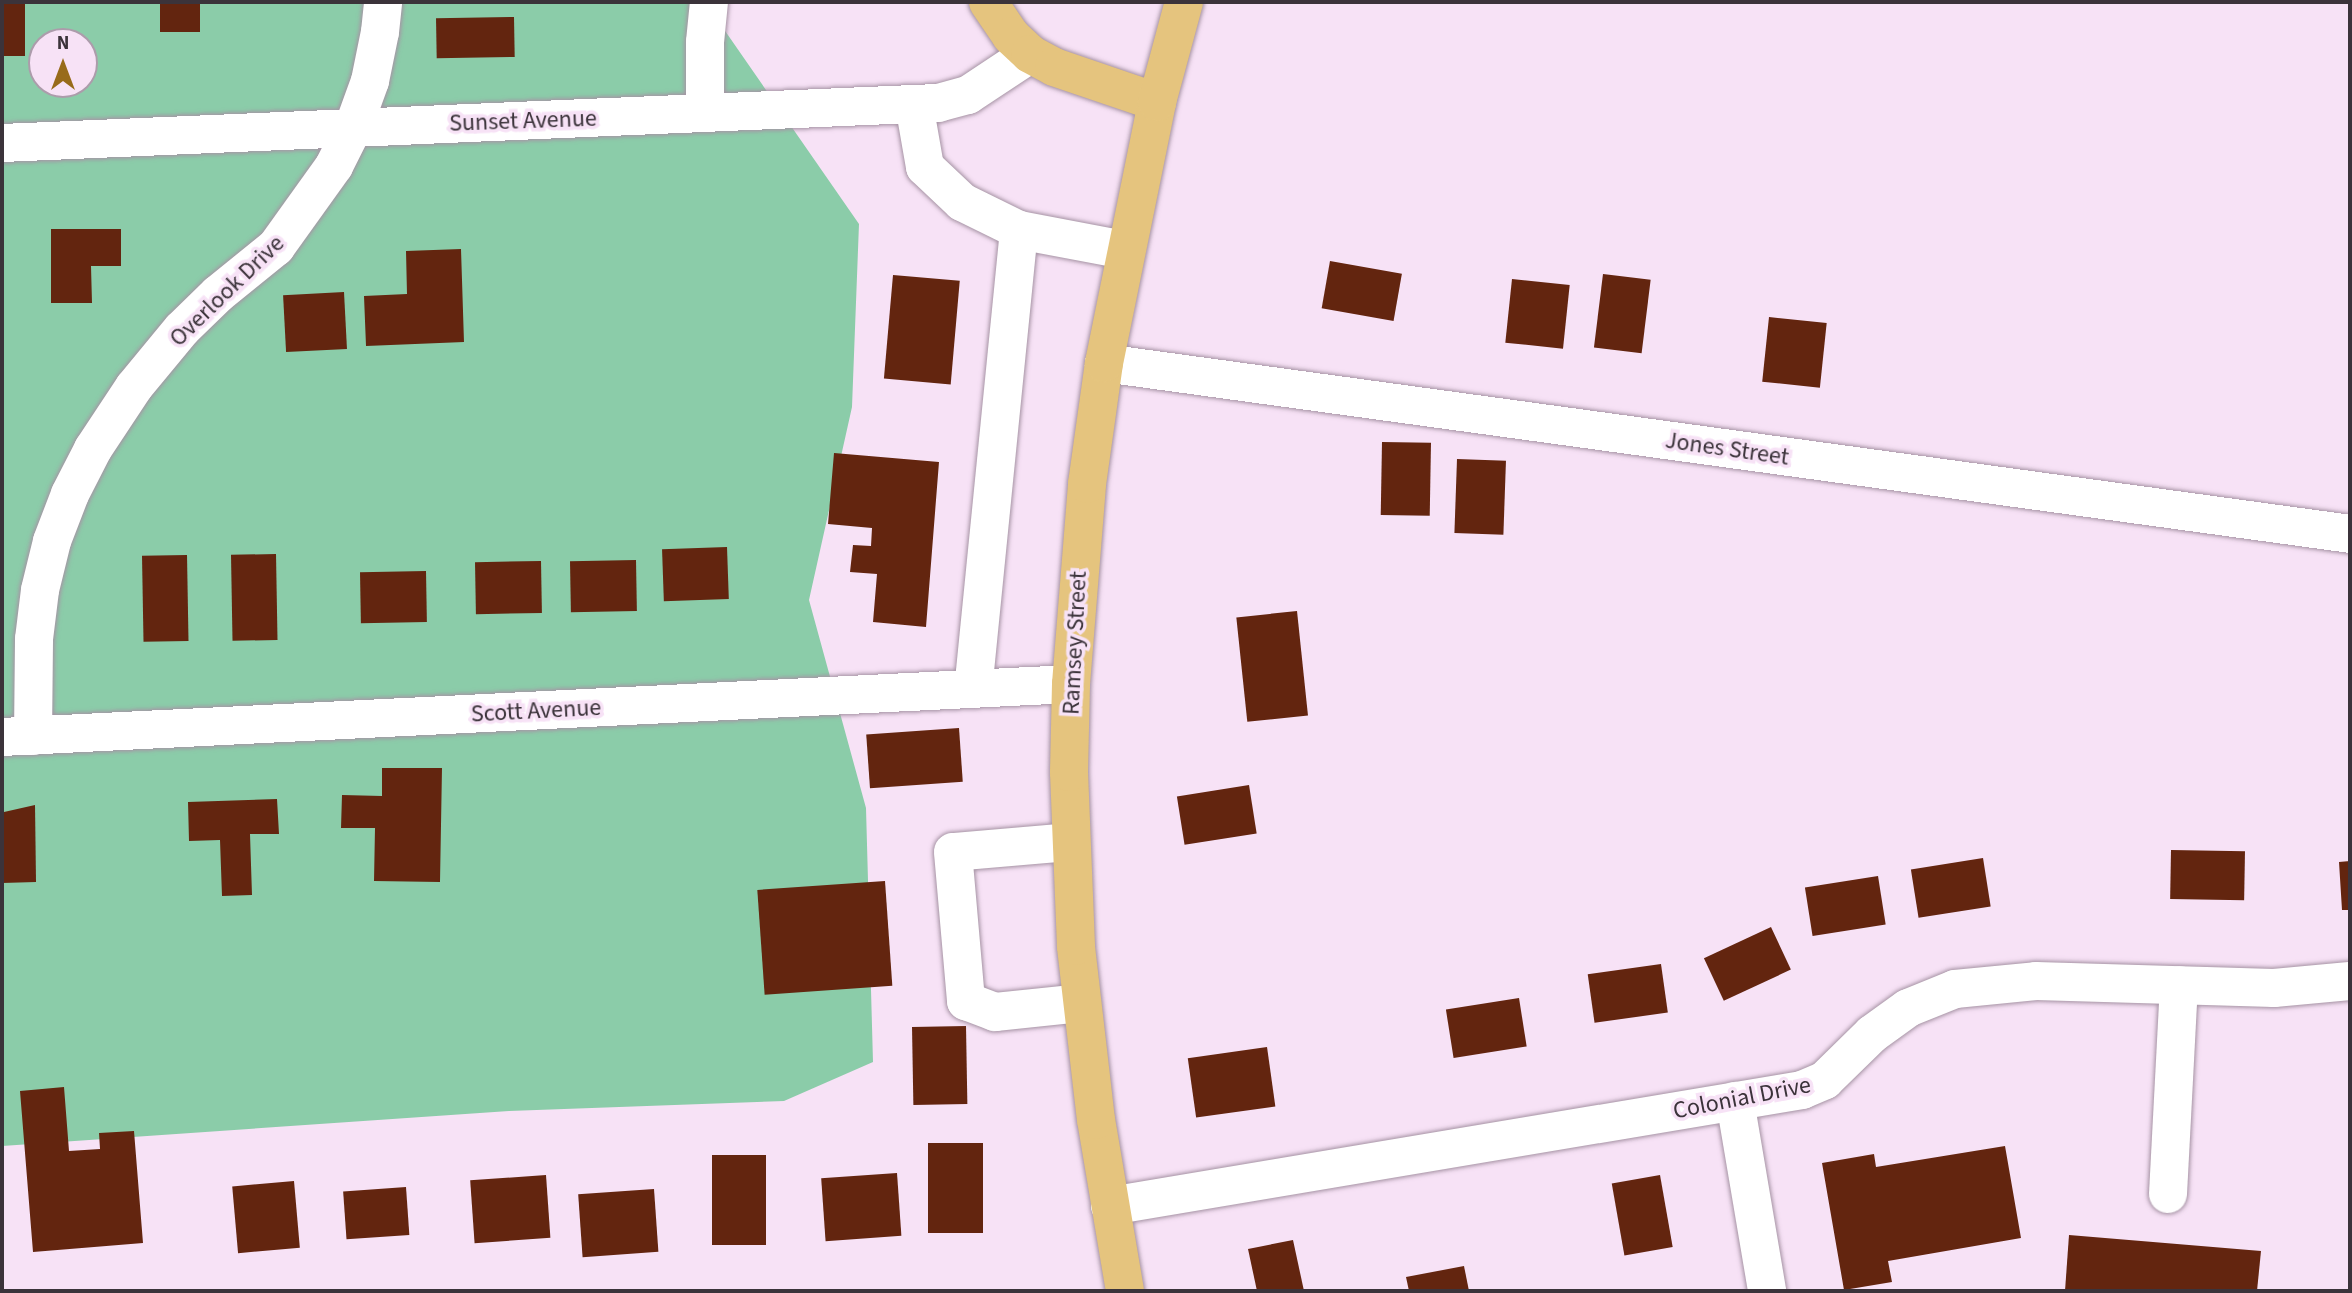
<!DOCTYPE html>
<style>
body{margin:0}
#map{position:relative;width:2352px;height:1293px;overflow:hidden;background:#f7e2f6;font-family:"Source Sans 3",sans-serif}
div>[style]{position:absolute}
[style*='--x']{left:calc(var(--x)*1px);top:calc(var(--y)*1px);width:calc(var(--w)*1px);rotate:calc(var(--a)*1deg)}
.green>*{inset:0;background:#8bcca9}
.building>*{inset:0;background:#63250f;transform-origin:0 0}
.roads{filter:drop-shadow(0 0 2px #a693a4) drop-shadow(0 0 2px #a693a4)}
.minor>*{height:38px;margin:-19px;padding:0 19px;transform-origin:19px;border-radius:19px;background:#fff}
.major>*{height:38px;margin:-19px;padding:0 19px;transform-origin:19px;border-radius:19px;background:#e5c47e}
span{translate:-50% -50%;white-space:nowrap;text-align:center;line-height:1.15;-webkit-text-stroke:7px #f7e2f6;paint-order:stroke}
.street-label{font-size:24px;color:#3b333a}
.frame{position:absolute;inset:0;border:4px solid #3b333a;pointer-events:none}
.north{position:absolute;left:28px;top:28px;width:70px;height:70px;box-sizing:border-box;background:#f7e2f6;border:2px solid #ac9cab;border-radius:50%;rotate:0deg;font-size:19px;font-weight:700;line-height:28px;text-align:center;color:#3b333a}
.north::after{content:'';display:block;margin:auto;width:24px;height:32px;background:#986b1a;clip-path:polygon(50% 0,100% 100%,50% 72%,0 100%)}
</style>
<div id="map">
<div class="green">
<div style="clip-path:polygon(evenodd,2px 2px,705px 2px,859px 224px,852px 407px,809px 600px,866px 808px,873px 1062px,784px 1101px,509px 1111px,2px 1146px,2px 2px,42px 42px,84px 42px,84px 84px,42px 84px,42px 42px)"></div>
</div>
<div class="building">
<div style="left:2px;top:2px;width:23px;height:54px"></div>
<div style="left:160px;top:2px;width:40px;height:30px"></div>
<div style="left:514px;top:17px;width:40px;height:78px;rotate:89deg"></div>
<div style="clip-path:polygon(51px 229px,121px 229px,121px 266px,91px 266px,92px 303px,51px 303px)"></div>
<div style="clip-path:polygon(461px 249px,464px 342px,366px 346px,364px 296px,407px 294px,406px 251px)"></div>
<div style="left:1330px;top:261px;width:73px;height:48px;rotate:10deg"></div>
<div style="left:1603px;top:274px;width:48px;height:74px;rotate:7deg"></div>
<div style="left:893px;top:275px;width:67px;height:104px;rotate:5deg"></div>
<div style="left:1512px;top:279px;width:58px;height:64px;rotate:6deg"></div>
<div style="left:344px;top:292px;width:57px;height:61px;rotate:87deg"></div>
<div style="left:1769px;top:317px;width:58px;height:65px;rotate:6deg"></div>
<div style="left:1382px;top:442px;width:49px;height:73px;rotate:1deg"></div>
<div style="clip-path:polygon(834px 453px,939px 462px,926px 627px,873px 622px,877px 574px,850px 572px,853px 545px,871px 546px,872px 528px,828px 524px)"></div>
<div style="left:1457px;top:459px;width:49px;height:74px;rotate:2deg"></div>
<div style="left:727px;top:547px;width:52px;height:65px;rotate:88deg"></div>
<div style="left:276px;top:554px;width:86px;height:45px;rotate:89deg"></div>
<div style="left:187px;top:555px;width:86px;height:45px;rotate:89deg"></div>
<div style="left:636px;top:560px;width:51px;height:66px;rotate:89deg"></div>
<div style="left:541px;top:561px;width:52px;height:66px;rotate:89deg"></div>
<div style="left:426px;top:571px;width:51px;height:66px;rotate:89deg"></div>
<div style="left:1297px;top:611px;width:105px;height:61px;rotate:84deg"></div>
<div style="left:959px;top:728px;width:54px;height:93px;rotate:86deg"></div>
<div style="clip-path:polygon(382px 768px,442px 768px,440px 882px,374px 881px,375px 828px,341px 828px,342px 795px,382px 796px)"></div>
<div style="left:1249px;top:785px;width:49px;height:73px;rotate:81deg"></div>
<div style="clip-path:polygon(277px 799px,279px 834px,250px 834px,252px 895px,222px 896px,220px 840px,189px 841px,188px 802px)"></div>
<div style="clip-path:polygon(35px 805px,36px 882px,2px 883px,4px 812px)"></div>
<div style="left:2171px;top:850px;width:74px;height:49px;rotate:1deg"></div>
<div style="left:1983px;top:858px;width:49px;height:73px;rotate:81deg"></div>
<div style="clip-path:polygon(2350px 861px,2350px 910px,2342px 910px,2339px 862px)"></div>
<div style="left:1878px;top:876px;width:49px;height:74px;rotate:81deg"></div>
<div style="left:885px;top:881px;width:105px;height:128px;rotate:86deg"></div>
<div style="left:1771px;top:927px;width:47px;height:74px;rotate:65deg"></div>
<div style="left:1661px;top:964px;width:49px;height:74px;rotate:82deg"></div>
<div style="left:1519px;top:998px;width:49px;height:74px;rotate:81deg"></div>
<div style="left:966px;top:1026px;width:78px;height:54px;rotate:89deg"></div>
<div style="left:1267px;top:1047px;width:60px;height:80px;rotate:82deg"></div>
<div style="clip-path:polygon(64px 1087px,69px 1151px,100px 1149px,99px 1133px,134px 1131px,143px 1243px,33px 1252px,20px 1091px)"></div>
<div style="left:928px;top:1143px;width:55px;height:90px"></div>
<div style="clip-path:polygon(2005px 1146px,2021px 1238px,1888px 1261px,1892px 1282px,1844px 1290px,1822px 1163px,1874px 1154px,1876px 1167px)"></div>
<div style="left:712px;top:1155px;width:54px;height:90px"></div>
<div style="left:897px;top:1173px;width:63px;height:76px;rotate:86deg"></div>
<div style="left:546px;top:1175px;width:63px;height:76px;rotate:86deg"></div>
<div style="left:1660px;top:1175px;width:73px;height:49px;rotate:80deg"></div>
<div style="left:294px;top:1181px;width:67px;height:62px;rotate:85deg"></div>
<div style="left:406px;top:1187px;width:48px;height:63px;rotate:86deg"></div>
<div style="left:654px;top:1189px;width:63px;height:76px;rotate:86deg"></div>
<div style="clip-path:polygon(2069px 1235px,2261px 1251px,2257px 1291px,2065px 1291px)"></div>
<div style="clip-path:polygon(1293px 1240px,1304px 1291px,1257px 1291px,1248px 1249px)"></div>
<div style="clip-path:polygon(1464px 1266px,1469px 1291px,1409px 1291px,1406px 1277px)"></div>
</div>
<div class="roads">
<div class="minor">
<div style="--x:914;--y:104;--w:64;--a:80.1"></div>
<div style="--x:925;--y:167;--w:51;--a:43.4"></div>
<div style="--x:962;--y:202;--w:64;--a:26.2"></div>
<div style="--x:1019;--y:230;--w:461;--a:95.7"></div>
<div style="--x:705;--y:113;--w:71;--a:-90"></div>
<div style="--x:705;--y:42;--w:40;--a:-84.3"></div>
<div style="--x:2;--y:143;--w:937;--a:-2.45"></div>
<div style="--x:938;--y:103;--w:31;--a:-15"></div>
<div style="--x:968;--y:95;--w:74;--a:-33.5"></div>
<div style="--x:1019;--y:230;--w:108;--a:10.7"></div>
<div style="--x:1104;--y:363;--w:1258;--a:7.81"></div>
<div style="--x:33;--y:736;--w:97;--a:-89.4"></div>
<div style="--x:34;--y:639;--w:49;--a:-83"></div>
<div style="--x:40;--y:590;--w:50;--a:-76.2"></div>
<div style="--x:52;--y:541;--w:50;--a:-69"></div>
<div style="--x:70;--y:494;--w:51;--a:-62.9"></div>
<div style="--x:93;--y:449;--w:74;--a:-56.5"></div>
<div style="--x:134;--y:387;--w:75;--a:-50.4"></div>
<div style="--x:182;--y:329;--w:50;--a:-44.2"></div>
<div style="--x:218;--y:294;--w:75;--a:-39"></div>
<div style="--x:276;--y:247;--w:100;--a:-54.4"></div>
<div style="--x:334;--y:166;--w:42;--a:-63.4"></div>
<div style="--x:353;--y:128;--w:50;--a:-70.1"></div>
<div style="--x:370;--y:81;--w:50;--a:-78.5"></div>
<div style="--x:380;--y:32;--w:30;--a:-84"></div>
<div style="--x:2;--y:737;--w:1070;--a:-2.84"></div>
<div style="--x:1070;--y:842;--w:117;--a:175.1"></div>
<div style="--x:953;--y:852;--w:150;--a:85"></div>
<div style="--x:966;--y:1001;--w:31;--a:21"></div>
<div style="--x:995;--y:1012;--w:86;--a:-6"></div>
<div style="--x:1735;--y:1101;--w:193;--a:80.4"></div>
<div style="--x:2168;--y:1194;--w:209;--a:-87"></div>
<div style="--x:1110;--y:1206;--w:702;--a:-9.52"></div>
<div style="--x:1802;--y:1090;--w:25;--a:-23"></div>
<div style="--x:1825;--y:1080;--w:66;--a:-44.4"></div>
<div style="--x:1872;--y:1034;--w:44;--a:-35.8"></div>
<div style="--x:1908;--y:1008;--w:51;--a:-22"></div>
<div style="--x:1955;--y:989;--w:81;--a:-5.6"></div>
<div style="--x:2036;--y:981;--w:238;--a:1.7"></div>
<div style="--x:2274;--y:988;--w:76;--a:-5.3"></div>
</div>
<div class="major">
<div style="--x:988;--y:2;--w:41;--a:55.9"></div>
<div style="--x:1011;--y:36;--w:26;--a:43"></div>
<div style="--x:1030;--y:54;--w:27;--a:28"></div>
<div style="--x:1054;--y:67;--w:109;--a:18.8"></div>
<div style="--x:1125;--y:1291;--w:173;--a:-99.6"></div>
<div style="--x:1096;--y:1120;--w:175;--a:-96.6"></div>
<div style="--x:1076;--y:946;--w:174;--a:-92.3"></div>
<div style="--x:1069;--y:772;--w:88;--a:-88.7"></div>
<div style="--x:1071;--y:684;--w:201;--a:-85.4"></div>
<div style="--x:1087;--y:484;--w:122;--a:-82"></div>
<div style="--x:1104;--y:363;--w:266;--a:-78.5"></div>
<div style="--x:1157;--y:102;--w:104;--a:-74.9"></div>
</div>
</div>
<div class="street-label">
<span style="left:523px;top:121px;rotate:-2deg">Sunset Avenue</span>
<span style="left:227px;top:291px;rotate:-44deg">Overlook Drive</span>
<span style="left:1727px;top:449px;rotate:8deg">Jones Street</span>
<span style="left:1075px;top:643px;rotate:-87deg">Ramsey Street</span>
<span style="left:536px;top:711px;rotate:-3deg">Scott Avenue</span>
<span style="left:1742px;top:1098px;rotate:-11deg">Colonial Drive</span>
</div>
<div class="frame"></div>
<div class="north">N</div>
</div>
